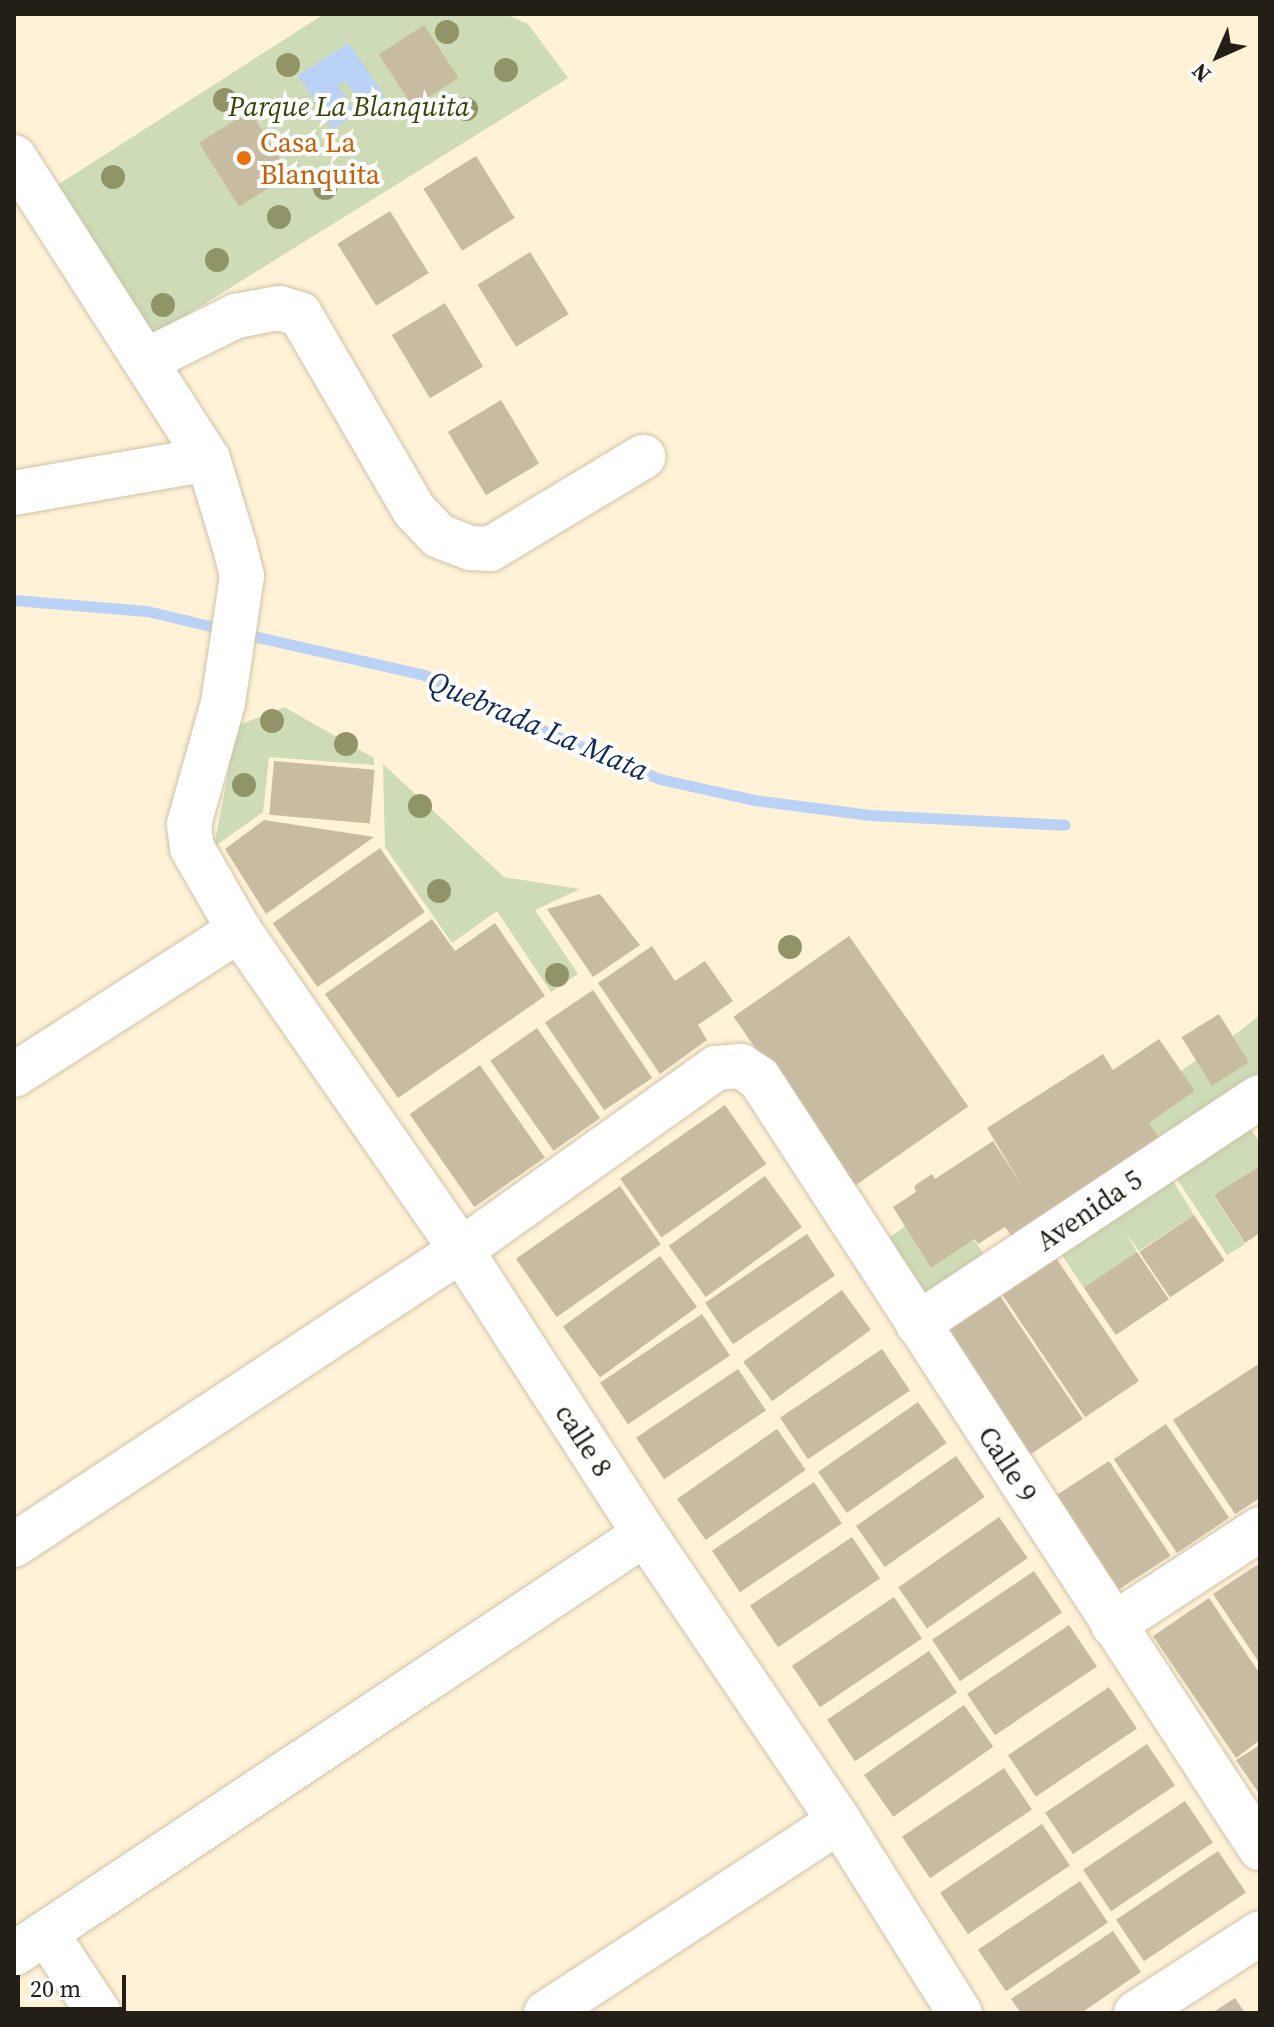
<!DOCTYPE html>
<style>
body{margin:0}
#map{position:relative;width:1274px;height:2027px;overflow:hidden;background:#fff2d7;font-family:"Source Serif 4",serif}
div>[style]{position:absolute}
[style*='--x']{left:calc(var(--x)*1px);top:calc(var(--y)*1px);width:calc(var(--w)*1px);rotate:calc(var(--a)*1deg)}
.green>*{inset:0;background:#cddbb6}
.water>*{inset:0;background:#bbd2f7}
.stream>*{height:11px;margin:-5.5px;padding:0 5.5px;transform-origin:5.5px;border-radius:5.5px;background:#bbd2f7}
.building>*{inset:0;background:#c7bba2;transform-origin:0 0}
.roads{filter:drop-shadow(0 0 2px #cec2a8) drop-shadow(0 0 2px #cec2a8)}
.minor>*{height:44px;margin:-22px;padding:0 22px;transform-origin:22px;border-radius:22px;background:#fff}
.trees>*{width:24px;height:24px;margin:-12px;border-radius:50%;background:#909466}
.dots>*{width:22px;height:22px;translate:-50% -50%;box-sizing:border-box;border:4px solid #fff;border-radius:50%}
span{translate:-50% -50%;white-space:nowrap;text-align:center;line-height:1.15;-webkit-text-stroke:8px #fff;paint-order:stroke}
.park-label{font-size:28px;color:#364709;font-style:italic}
.food-label{font-size:28px;color:#c56008}
.left{translate:0 -50%;text-align:left}
.street-label{font-size:28px;color:#241f16}
.water-label{font-size:30px;color:#112c59;font-style:italic}
.frame{position:absolute;inset:0;border:16px solid #241f16;pointer-events:none}
.north{position:absolute;left:1178px;top:16px;width:80px;height:80px;-webkit-text-stroke:6px #fff;paint-order:stroke;rotate:225deg;font-size:22px;font-weight:700;line-height:32px;text-align:center;color:#241f16}
.north::after{content:'';display:block;margin:auto;width:28px;height:36px;background:#241f16;clip-path:polygon(50% 0,100% 100%,50% 72%,0 100%)}
.scale{position:absolute;left:16px;top:1975px;width:110px;height:36px;box-sizing:border-box;border:4px solid #241f16;border-top:0;padding-left:10px;font-size:24px;line-height:28px;white-space:nowrap;color:#241f16;-webkit-text-stroke:6px #fff;paint-order:stroke}
</style>
<div id="map">
<div class="green">
<div style="clip-path:polygon(324px 14px,506px 14px,528px 24px,568px 78px,151px 337px,56px 186px)"></div>
<div style="clip-path:polygon(284px 707px,374px 758px,374px 765px,269px 757px,263px 812px,214px 847px,237px 726px)"></div>
<div style="clip-path:polygon(383px 764px,504px 877px,580px 889px,535px 910px,578px 974px,551px 992px,497px 911px,452px 943px,385px 847px)"></div>
<div style="clip-path:polygon(1260px 1015px,1260px 1074px,1160px 1139px,1149px 1123px,1195px 1091px,1181px 1071px,1197px 1060px,1213px 1085px,1249px 1062px,1233px 1036px)"></div>
<div style="clip-path:polygon(1249px 1127px,1260px 1142px,1260px 1166px,1214px 1196px,1245px 1244px,1227px 1255px,1175px 1176px)"></div>
<div style="clip-path:polygon(1172px 1179px,1194px 1215px,1139px 1251px,1125px 1232px,1137px 1252px,1084px 1288px,1059px 1251px)"></div>
<div style="clip-path:polygon(905px 1226px,931px 1268px,974px 1240px,986px 1257px,927px 1299px,886px 1240px)"></div>
</div>
<div class="water">
<div style="clip-path:polygon(349px 43px,385px 97px,365px 110px,346px 81px,338px 85px,356px 114px,333px 129px,298px 75px)"></div>
</div>
<div class="stream">
<div style="--x:14;--y:600;--w:133;--a:4.7"></div>
<div style="--x:147;--y:611;--w:82;--a:13.4"></div>
<div style="--x:244;--y:634;--w:185;--a:12.8"></div>
<div style="--x:424;--y:675;--w:140;--a:24.9"></div>
<div style="--x:551;--y:734;--w:118;--a:22.4"></div>
<div style="--x:660;--y:779;--w:96;--a:12.6"></div>
<div style="--x:754;--y:800;--w:117;--a:7.4"></div>
<div style="--x:870;--y:815;--w:195;--a:2.9"></div>
</div>
<div class="building">
<div style="left:424px;top:25px;width:63px;height:54px;rotate:57deg"></div>
<div style="left:250px;top:111px;width:75px;height:60px;rotate:58deg"></div>
<div style="left:476px;top:156px;width:73px;height:62px;rotate:58deg"></div>
<div style="left:390px;top:211px;width:73px;height:62px;rotate:58deg"></div>
<div style="left:530px;top:252px;width:73px;height:62px;rotate:58deg"></div>
<div style="left:445px;top:303px;width:74px;height:62px;rotate:59deg"></div>
<div style="left:501px;top:400px;width:74px;height:62px;rotate:59deg"></div>
<div style="left:274px;top:761px;width:101px;height:54px;rotate:5deg"></div>
<div style="clip-path:polygon(264px 820px,374px 837px,266px 914px,225px 849px)"></div>
<div style="left:380px;top:848px;width:78px;height:131px;rotate:55deg"></div>
<div style="clip-path:polygon(600px 894px,640px 945px,593px 977px,547px 909px)"></div>
<div style="clip-path:polygon(432px 919px,455px 951px,495px 923px,545px 996px,398px 1098px,325px 994px)"></div>
<div style="left:849px;top:936px;width:208px;height:141px;rotate:55deg"></div>
<div style="clip-path:polygon(652px 946px,675px 981px,705px 961px,733px 1001px,698px 1025px,707px 1040px,660px 1074px,598px 983px)"></div>
<div style="left:593px;top:990px;width:106px;height:58px;rotate:56deg"></div>
<div style="left:1219px;top:1014px;width:57px;height:44px;rotate:58deg"></div>
<div style="left:537px;top:1028px;width:110px;height:57px;rotate:55deg"></div>
<div style="clip-path:polygon(1159px 1039px,1195px 1091px,1149px 1123px,1160px 1139px,1014px 1239px,1005px 1227px,978px 1244px,975px 1239px,931px 1268px,893px 1207px,916px 1192px,914px 1186px,932px 1174px,935px 1179px,993px 1141px,1022px 1186px,987px 1128px,1103px 1054px,1113px 1070px)"></div>
<div style="left:480px;top:1065px;width:113px;height:86px;rotate:55deg"></div>
<div style="left:725px;top:1105px;width:72px;height:128px;rotate:55deg"></div>
<div style="clip-path:polygon(1260px 1166px,1260px 1233px,1245px 1243px,1214px 1195px)"></div>
<div style="left:765px;top:1176px;width:63px;height:119px;rotate:54deg"></div>
<div style="left:620px;top:1186px;width:71px;height:127px;rotate:55deg"></div>
<div style="left:1194px;top:1215px;width:55px;height:66px;rotate:56deg"></div>
<div style="left:807px;top:1234px;width:50px;height:123px;rotate:56deg"></div>
<div style="left:1137px;top:1252px;width:57px;height:64px;rotate:56deg"></div>
<div style="left:1054px;top:1255px;width:152px;height:65px;rotate:56deg"></div>
<div style="left:660px;top:1256px;width:63px;height:120px;rotate:54deg"></div>
<div style="left:842px;top:1290px;width:49px;height:122px;rotate:54deg"></div>
<div style="left:998px;top:1293px;width:152px;height:65px;rotate:56deg"></div>
<div style="left:702px;top:1314px;width:50px;height:123px;rotate:56deg"></div>
<div style="left:882px;top:1349px;width:50px;height:123px;rotate:56deg"></div>
<div style="clip-path:polygon(1260px 1363px,1260px 1498px,1235px 1514px,1173px 1420px)"></div>
<div style="left:738px;top:1369px;width:50px;height:123px;rotate:56deg"></div>
<div style="left:918px;top:1402px;width:50px;height:122px;rotate:55deg"></div>
<div style="left:1166px;top:1424px;width:113px;height:63px;rotate:56deg"></div>
<div style="left:777px;top:1429px;width:50px;height:122px;rotate:55deg"></div>
<div style="left:956px;top:1456px;width:50px;height:122px;rotate:55deg"></div>
<div style="left:1109px;top:1461px;width:113px;height:62px;rotate:57deg"></div>
<div style="left:814px;top:1482px;width:50px;height:123px;rotate:56deg"></div>
<div style="left:999px;top:1517px;width:50px;height:123px;rotate:55deg"></div>
<div style="left:852px;top:1537px;width:50px;height:123px;rotate:56deg"></div>
<div style="clip-path:polygon(1260px 1563px,1260px 1664px,1213px 1594px)"></div>
<div style="left:1034px;top:1571px;width:50px;height:123px;rotate:56deg"></div>
<div style="left:894px;top:1597px;width:50px;height:123px;rotate:56deg"></div>
<div style="clip-path:polygon(1209px 1598px,1260px 1674px,1260px 1740px,1236px 1758px,1153px 1636px)"></div>
<div style="left:1069px;top:1625px;width:50px;height:123px;rotate:56deg"></div>
<div style="left:929px;top:1651px;width:50px;height:123px;rotate:56deg"></div>
<div style="left:1109px;top:1687px;width:50px;height:122px;rotate:56deg"></div>
<div style="left:964px;top:1705px;width:51px;height:122px;rotate:55deg"></div>
<div style="left:1147px;top:1744px;width:50px;height:123px;rotate:56deg"></div>
<div style="clip-path:polygon(1260px 1745px,1260px 1795px,1236px 1760px)"></div>
<div style="left:1004px;top:1768px;width:50px;height:123px;rotate:56deg"></div>
<div style="left:1185px;top:1801px;width:50px;height:123px;rotate:56deg"></div>
<div style="left:1042px;top:1824px;width:50px;height:123px;rotate:56deg"></div>
<div style="left:1218px;top:1851px;width:50px;height:123px;rotate:56deg"></div>
<div style="left:1080px;top:1881px;width:50px;height:123px;rotate:56deg"></div>
<div style="clip-path:polygon(1113px 1931px,1141px 1972px,1081px 2013px,1021px 2013px,1011px 1999px)"></div>
<div style="clip-path:polygon(1235px 1998px,1245px 2013px,1212px 2013px)"></div>
</div>
<div class="roads">
<div class="minor">
<div style="--x:14;--y:157;--w:359;--a:57.3"></div>
<div style="--x:208;--y:459;--w:89;--a:73"></div>
<div style="--x:234;--y:544;--w:33;--a:76"></div>
<div style="--x:242;--y:576;--w:128;--a:98.5"></div>
<div style="--x:223;--y:703;--w:126;--a:105.7"></div>
<div style="--x:189;--y:824;--w:24;--a:83"></div>
<div style="--x:192;--y:848;--w:95;--a:60.2"></div>
<div style="--x:239;--y:930;--w:389;--a:55.2"></div>
<div style="--x:461;--y:1250;--w:338;--a:57.1"></div>
<div style="--x:645;--y:1534;--w:346;--a:55.9"></div>
<div style="--x:839;--y:1821;--w:227;--a:57.8"></div>
<div style="--x:145;--y:361;--w:102;--a:-26.3"></div>
<div style="--x:236;--y:316;--w:44;--a:-10.5"></div>
<div style="--x:279;--y:308;--w:22;--a:16"></div>
<div style="--x:300;--y:314;--w:227;--a:59.8"></div>
<div style="--x:414;--y:510;--w:36;--a:46"></div>
<div style="--x:439;--y:536;--w:34;--a:21"></div>
<div style="--x:471;--y:548;--w:19;--a:3"></div>
<div style="--x:490;--y:549;--w:179;--a:-31"></div>
<div style="--x:14;--y:493;--w:197;--a:-9.9"></div>
<div style="--x:14;--y:1075;--w:268;--a:-32.8"></div>
<div style="--x:918;--y:1324;--w:410;--a:-33.6"></div>
<div style="--x:14;--y:1545;--w:536;--a:-33.42"></div>
<div style="--x:461;--y:1250;--w:313;--a:-35.5"></div>
<div style="--x:716;--y:1068;--w:25;--a:-5"></div>
<div style="--x:741;--y:1066;--w:22;--a:34"></div>
<div style="--x:759;--y:1078;--w:919;--a:56.95"></div>
<div style="--x:1113;--y:1625;--w:176;--a:-33.1"></div>
<div style="--x:46;--y:1933;--w:96;--a:56.5"></div>
<div style="--x:14;--y:1954;--w:758;--a:-33.65"></div>
<div style="--x:546;--y:2013;--w:350;--a:-33.2"></div>
<div style="--x:1136;--y:2013;--w:148;--a:-32.8"></div>
</div>
</div>
<div class="trees">
<div style="left:447px;top:32px"></div>
<div style="left:288px;top:65px"></div>
<div style="left:506px;top:70px"></div>
<div style="left:225px;top:100px"></div>
<div style="left:466px;top:109px"></div>
<div style="left:113px;top:177px"></div>
<div style="left:325px;top:188px"></div>
<div style="left:279px;top:217px"></div>
<div style="left:217px;top:260px"></div>
<div style="left:163px;top:305px"></div>
<div style="left:272px;top:721px"></div>
<div style="left:346px;top:744px"></div>
<div style="left:244px;top:785px"></div>
<div style="left:420px;top:806px"></div>
<div style="left:439px;top:891px"></div>
<div style="left:790px;top:947px"></div>
<div style="left:557px;top:975px"></div>
</div>
<div class="dots">
<div style="left:244px;top:158px;background:#e8710a"></div>
</div>
<div class="park-label">
<span style="left:349px;top:106px">Parque La Blanquita</span>
</div>
<div class="food-label">
<span class="left" style="left:260px;top:158px">Casa La<br>Blanquita</span>
</div>
<div class="street-label">
<span style="left:1089px;top:1210px;rotate:-34deg">Avenida 5</span>
<span style="left:584px;top:1440px;rotate:57deg">calle 8</span>
<span style="left:1008px;top:1464px;rotate:57deg">Calle 9</span>
</div>
<div class="water-label">
<span style="left:538px;top:726px;rotate:23deg">Quebrada La Mata</span>
</div>
<div class="frame"></div>
<div class="north">N</div>
<div class="scale">20 m</div>
</div>
